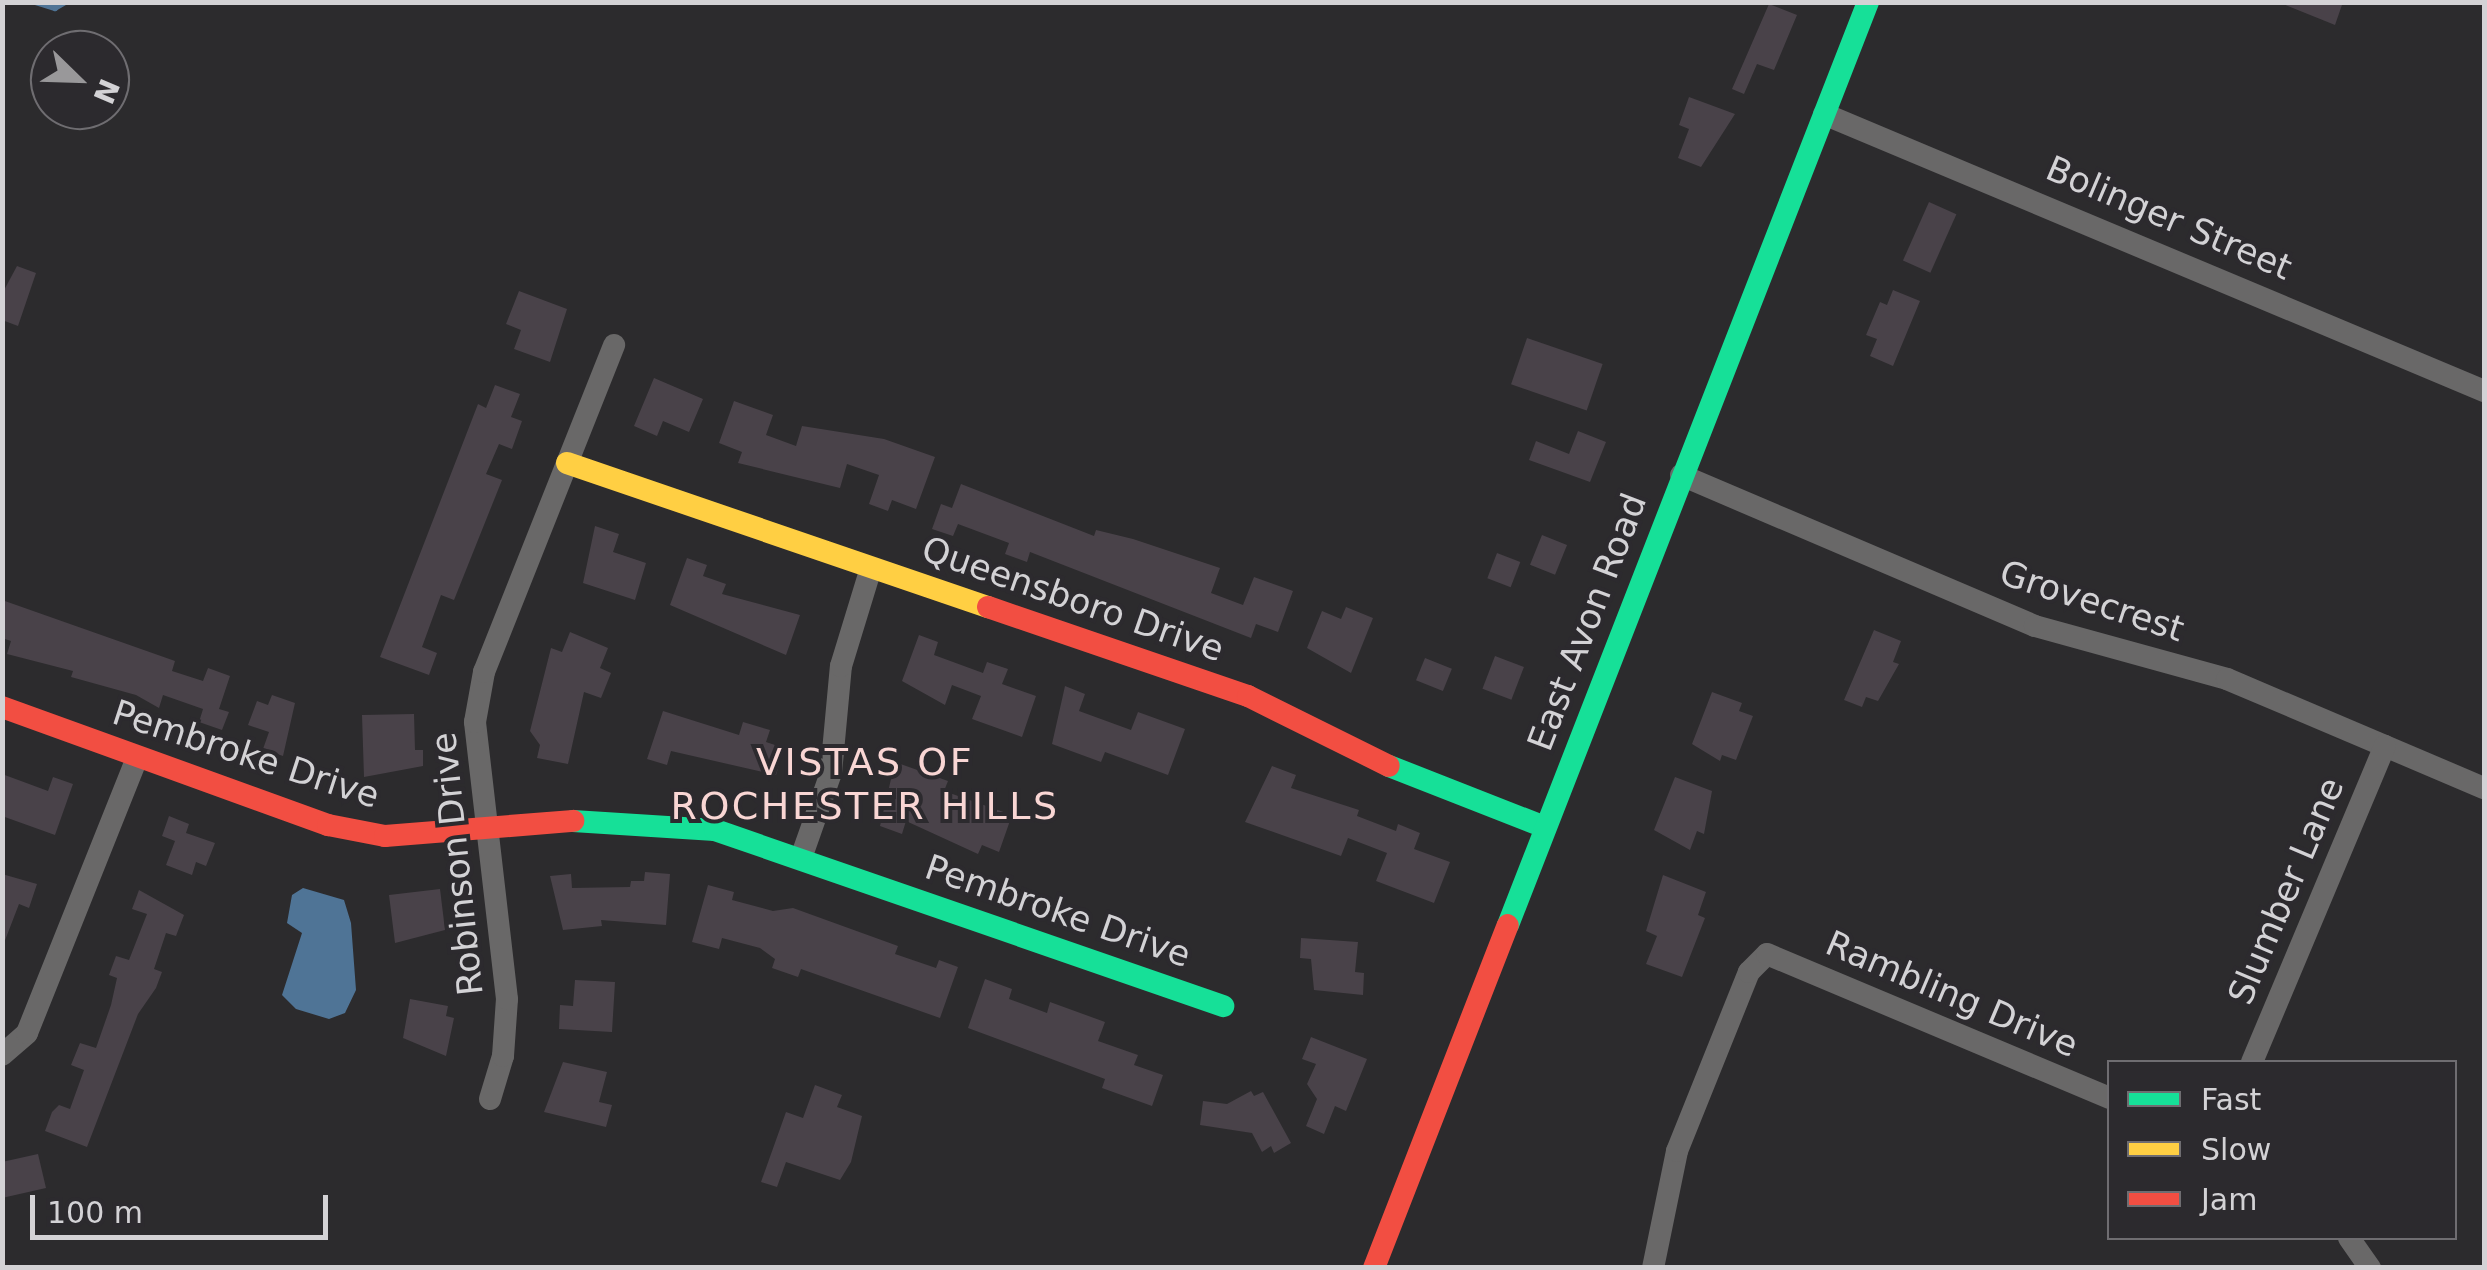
<!DOCTYPE html>
<style>
body{margin:0}
#map{position:relative;width:2487px;height:1270px;overflow:hidden;background:#2c2b2d;font-family:"DejaVu Sans",sans-serif}
div>[style]{position:absolute}
[style*='--x']{left:calc(var(--x)*1px);top:calc(var(--y)*1px);width:calc(var(--w)*1px);rotate:calc(var(--a)*1deg)}
.water>*{inset:0;background:#4f7496}
.stream>*{height:6px;margin:-3px;padding:0 3px;transform-origin:3px;border-radius:3px;background:#4f7496}
.building>*{inset:0;background:#494249;transform-origin:0 0}
.street>*{height:22px;margin:-11px;padding:0 11px;transform-origin:11px;border-radius:11px;background:#696868}
.fast>*{height:22px;margin:-11px;padding:0 11px;transform-origin:11px;border-radius:11px;background:#16e098}
.slow>*{height:22px;margin:-11px;padding:0 11px;transform-origin:11px;border-radius:11px;background:#ffcf43}
.jam>*{height:22px;margin:-11px;padding:0 11px;transform-origin:11px;border-radius:11px;background:#f24e42}
span{translate:-50% -50%;white-space:nowrap;text-align:center;line-height:1.15;-webkit-text-stroke:8px #2c2a2e;paint-order:stroke}
.street-label{font-size:35px;color:#d3d2d5}
.neighbourhood-label{font-size:38px;color:#f9d6d4;letter-spacing:2.5px}
.frame{position:absolute;inset:0;border:5px solid #d3d2d5;pointer-events:none}
.legend{position:absolute;left:2107px;top:1060px;width:350px;height:180px;box-sizing:border-box;background:#2c2a2e;border:2px solid #6f6d71;margin:0;padding:12px 18px;list-style:none;font-size:30px;color:#d3d2d5}
.legend li{display:flex;align-items:center;gap:20px;height:50px}
.legend b{width:50px;border:2px solid #6f6d71}
.north{position:absolute;left:30px;top:30px;width:100px;height:100px;box-sizing:border-box;background:#2c2a2e;border:2px solid #6f6d71;border-radius:50%;rotate:113deg;font-size:28px;font-weight:700;line-height:40px;text-align:center;color:#d3d2d5}
.north::after{content:'';display:block;margin:auto;width:35px;height:45px;background:#99989a;clip-path:polygon(50% 0,100% 100%,50% 72%,0 100%)}
.scale{position:absolute;left:30px;top:1195px;width:298px;height:45px;box-sizing:border-box;border:5px solid #d3d2d5;border-top:0;padding-left:12px;font-size:30px;line-height:35px;white-space:nowrap;color:#d3d2d5;-webkit-text-stroke:8px #2c2a2e;paint-order:stroke}
</style>
<div id="map">
<div class="water">
<div style="clip-path:polygon(303px 888px,344px 900px,351px 923px,356px 990px,345px 1013px,329px 1019px,296px 1009px,282px 995px,302px 933px,287px 923px,292px 895px)"></div>
</div>
<div class="stream">
<div style="--x:35;--y:2;--w:21;--a:17"></div>
<div style="--x:55;--y:8;--w:12;--a:-31"></div>
</div>
<div class="building">
<div style="clip-path:polygon(2278px 2px,2343px 2px,2335px 25px)"></div>
<div style="clip-path:polygon(1769px 4px,1797px 15px,1774px 70px,1757px 64px,1744px 94px,1732px 89px)"></div>
<div style="clip-path:polygon(1689px 97px,1735px 114px,1701px 167px,1678px 158px,1689px 129px,1679px 125px)"></div>
<div style="left:1929px;top:202px;width:30px;height:64px;rotate:24deg"></div>
<div style="clip-path:polygon(17px 266px,36px 273px,18px 326px,2px 320px,2px 294px)"></div>
<div style="clip-path:polygon(1893px 290px,1920px 301px,1893px 366px,1870px 356px,1877px 339px,1866px 335px,1880px 302px,1887px 305px)"></div>
<div style="clip-path:polygon(519px 291px,567px 309px,550px 362px,514px 349px,521px 330px,506px 324px)"></div>
<div style="left:1527px;top:338px;width:80px;height:49px;rotate:19deg"></div>
<div style="clip-path:polygon(654px 378px,703px 399px,689px 432px,663px 421px,657px 436px,634px 426px)"></div>
<div style="clip-path:polygon(495px 385px,520px 394px,511px 417px,522px 421px,512px 449px,499px 444px,486px 474px,502px 480px,454px 600px,441px 595px,422px 647px,437px 653px,429px 675px,380px 657px,478px 404px,486px 408px)"></div>
<div style="clip-path:polygon(734px 401px,773px 415px,766px 435px,796px 446px,802px 426px,884px 439px,935px 457px,916px 509px,892px 500px,888px 511px,869px 504px,879px 475px,847px 464px,840px 488px,738px 463px,742px 452px,719px 443px)"></div>
<div style="clip-path:polygon(1578px 431px,1606px 442px,1590px 482px,1529px 460px,1536px 441px,1569px 454px)"></div>
<div style="clip-path:polygon(961px 484px,1094px 536px,1096px 530px,1133px 539px,1220px 568px,1211px 593px,1243px 605px,1254px 577px,1293px 591px,1278px 632px,1256px 624px,1251px 638px,1030px 552px,1027px 562px,1005px 554px,1009px 543px,958px 524px,953px 536px,932px 529px,941px 504px,952px 508px)"></div>
<div style="clip-path:polygon(595px 526px,619px 534px,613px 552px,646px 563px,635px 600px,583px 583px)"></div>
<div style="left:1542px;top:535px;width:27px;height:32px;rotate:22deg"></div>
<div style="left:1497px;top:553px;width:25px;height:27px;rotate:21deg"></div>
<div style="clip-path:polygon(687px 558px,707px 565px,703px 576px,726px 584px,722px 594px,800px 615px,786px 655px,670px 605px)"></div>
<div style="clip-path:polygon(2px 600px,175px 661px,172px 671px,203px 681px,208px 668px,230px 676px,219px 709px,229px 712px,222px 730px,199px 722px,203px 709px,163px 695px,159px 708px,136px 695px,71px 677px,73px 671px,7px 654px,11px 641px,2px 638px)"></div>
<div style="clip-path:polygon(1346px 607px,1373px 618px,1351px 673px,1307px 648px,1322px 611px,1341px 619px)"></div>
<div style="clip-path:polygon(1874px 630px,1901px 641px,1893px 662px,1899px 664px,1878px 701px,1866px 697px,1862px 707px,1844px 700px)"></div>
<div style="clip-path:polygon(570px 632px,608px 648px,600px 668px,611px 673px,601px 698px,584px 692px,568px 764px,537px 758px,540px 745px,530px 731px,551px 648px,562px 652px)"></div>
<div style="clip-path:polygon(919px 635px,938px 642px,934px 655px,983px 673px,987px 662px,1008px 669px,1002px 684px,1036px 696px,1022px 737px,972px 719px,981px 696px,952px 685px,945px 705px,902px 681px)"></div>
<div style="left:1495px;top:656px;width:31px;height:35px;rotate:21deg"></div>
<div style="left:1425px;top:658px;width:29px;height:24px;rotate:22deg"></div>
<div style="clip-path:polygon(1065px 686px,1085px 694px,1079px 711px,1131px 730px,1138px 712px,1185px 729px,1168px 775px,1105px 752px,1101px 762px,1052px 744px)"></div>
<div style="clip-path:polygon(1712px 692px,1742px 703px,1739px 711px,1753px 716px,1736px 760px,1722px 755px,1720px 761px,1692px 744px)"></div>
<div style="clip-path:polygon(272px 695px,295px 703px,283px 756px,263px 749px,269px 732px,248px 725px,257px 701px,268px 705px)"></div>
<div style="clip-path:polygon(663px 711px,739px 735px,743px 722px,770px 730px,766px 742px,784px 748px,776px 775px,671px 751px,667px 765px,647px 759px)"></div>
<div style="clip-path:polygon(414px 714px,415px 750px,423px 750px,423px 766px,364px 777px,362px 715px)"></div>
<div style="clip-path:polygon(895px 762px,948px 781px,944px 791px,1012px 815px,999px 852px,982px 845px,978px 854px,906px 821px,902px 834px,880px 826px)"></div>
<div style="clip-path:polygon(1272px 766px,1296px 775px,1291px 788px,1359px 810px,1357px 816px,1396px 831px,1398px 824px,1420px 833px,1414px 849px,1450px 862px,1434px 903px,1376px 881px,1387px 853px,1348px 838px,1341px 856px,1245px 822px)"></div>
<div style="clip-path:polygon(2px 774px,48px 791px,53px 777px,73px 784px,55px 835px,2px 816px)"></div>
<div style="clip-path:polygon(1675px 777px,1712px 791px,1704px 834px,1697px 831px,1690px 850px,1654px 830px)"></div>
<div style="clip-path:polygon(169px 816px,189px 824px,186px 833px,215px 843px,206px 866px,196px 862px,192px 875px,166px 865px,175px 841px,162px 836px)"></div>
<div style="clip-path:polygon(645px 872px,670px 874px,666px 925px,601px 920px,602px 926px,563px 930px,550px 876px,571px 874px,572px 888px,630px 887px,631px 881px,644px 881px)"></div>
<div style="clip-path:polygon(2px 874px,37px 884px,29px 908px,19px 904px,4px 943px)"></div>
<div style="clip-path:polygon(1663px 875px,1706px 892px,1698px 915px,1705px 918px,1682px 977px,1646px 964px,1657px 936px,1646px 931px)"></div>
<div style="clip-path:polygon(708px 885px,734px 892px,732px 900px,773px 911px,793px 908px,898px 946px,895px 954px,936px 968px,939px 960px,958px 967px,940px 1018px,801px 969px,798px 977px,772px 968px,775px 959px,760px 948px,722px 938px,719px 949px,692px 942px)"></div>
<div style="clip-path:polygon(440px 889px,445px 930px,395px 943px,389px 895px)"></div>
<div style="clip-path:polygon(139px 890px,184px 915px,176px 936px,166px 933px,154px 969px,162px 972px,156px 988px,138px 1014px,87px 1147px,45px 1131px,52px 1112px,59px 1105px,70px 1109px,84px 1070px,71px 1065px,80px 1043px,96px 1048px,111px 1005px,117px 978px,109px 975px,116px 956px,129px 960px,147px 914px,132px 909px)"></div>
<div style="clip-path:polygon(1301px 938px,1358px 942px,1355px 972px,1364px 973px,1363px 995px,1314px 990px,1311px 959px,1300px 958px)"></div>
<div style="clip-path:polygon(985px 979px,1012px 989px,1009px 999px,1047px 1013px,1050px 1002px,1105px 1022px,1098px 1041px,1138px 1055px,1134px 1065px,1163px 1075px,1152px 1106px,1102px 1088px,1105px 1079px,968px 1028px)"></div>
<div style="clip-path:polygon(575px 980px,615px 982px,612px 1032px,559px 1029px,560px 1005px,573px 1006px)"></div>
<div style="clip-path:polygon(410px 999px,448px 1006px,446px 1016px,454px 1018px,446px 1056px,403px 1038px)"></div>
<div style="clip-path:polygon(1311px 1037px,1367px 1059px,1346px 1111px,1335px 1106px,1324px 1134px,1306px 1126px,1317px 1099px,1307px 1084px,1316px 1064px,1302px 1059px)"></div>
<div style="clip-path:polygon(563px 1062px,607px 1072px,599px 1102px,612px 1105px,606px 1127px,544px 1112px)"></div>
<div style="clip-path:polygon(815px 1085px,842px 1095px,837px 1107px,862px 1116px,851px 1162px,840px 1180px,786px 1162px,777px 1187px,761px 1182px,786px 1112px,803px 1118px)"></div>
<div style="clip-path:polygon(1251px 1091px,1254px 1096px,1263px 1092px,1291px 1143px,1274px 1153px,1271px 1146px,1262px 1152px,1252px 1133px,1200px 1125px,1203px 1101px,1227px 1104px)"></div>
<div style="clip-path:polygon(38px 1154px,46px 1188px,2px 1198px,2px 1162px)"></div>
</div>
<div class="street">
<div style="--x:1824;--y:114;--w:716;--a:22.77"></div>
<div style="--x:1681;--y:475;--w:385;--a:23.1"></div>
<div style="--x:2035;--y:626;--w:199;--a:15.4"></div>
<div style="--x:2227;--y:679;--w:279;--a:23"></div>
<div style="--x:801;--y:858;--w:90;--a:-70.6"></div>
<div style="--x:831;--y:773;--w:107;--a:-84.7"></div>
<div style="--x:841;--y:666;--w:102;--a:-73"></div>
<div style="--x:2;--y:1055;--w:33;--a:-41"></div>
<div style="--x:27;--y:1033;--w:296;--a:-68.2"></div>
<div style="--x:2252;--y:1062;--w:343;--a:-67.2"></div>
<div style="--x:490;--y:1099;--w:45;--a:-73.2"></div>
<div style="--x:503;--y:1056;--w:57;--a:-86"></div>
<div style="--x:507;--y:999;--w:279;--a:-96.6"></div>
<div style="--x:475;--y:722;--w:51;--a:-79.8"></div>
<div style="--x:484;--y:672;--w:352;--a:-68.3"></div>
<div style="--x:2349;--y:1238;--w:37;--a:55"></div>
<div style="--x:1653;--y:1268;--w:119;--a:-78.4"></div>
<div style="--x:1677;--y:1151;--w:193;--a:-68.1"></div>
<div style="--x:1749;--y:972;--w:25;--a:-45"></div>
<div style="--x:1767;--y:954;--w:372;--a:22.8"></div>
</div>
<div class="fast">
<div style="--x:1389;--y:766;--w:168;--a:21.4"></div>
<div style="--x:573;--y:821;--w:142;--a:3.6"></div>
<div style="--x:715;--y:830;--w:538;--a:19.11"></div>
<div style="--x:1508;--y:925;--w:991;--a:-68.69"></div>
</div>
<div class="slow">
<div style="--x:567;--y:463;--w:445;--a:18.9"></div>
</div>
<div class="jam">
<div style="--x:988;--y:607;--w:275;--a:18.9"></div>
<div style="--x:1248;--y:696;--w:157;--a:26.4"></div>
<div style="--x:2;--y:707;--w:347;--a:19.9"></div>
<div style="--x:328;--y:825;--w:58;--a:10.9"></div>
<div style="--x:385;--y:836;--w:189;--a:-4.6"></div>
<div style="--x:1374;--y:1268;--w:368;--a:-68.7"></div>
</div>
<div class="street-label">
<span style="left:2169px;top:218px;rotate:23deg">Bolinger Street</span>
<span style="left:1073px;top:599px;rotate:19deg">Queensboro Drive</span>
<span style="left:2092px;top:601px;rotate:18deg">Grovecrest</span>
<span style="left:1587px;top:622px;rotate:-69deg">East Avon Road</span>
<span style="left:246px;top:754px;rotate:18deg">Pembroke Drive</span>
<span style="left:457px;top:864px;rotate:-96deg">Robinson Drive</span>
<span style="left:2286px;top:891px;rotate:-67deg">Slumber Lane</span>
<span style="left:1058px;top:911px;rotate:19deg">Pembroke Drive</span>
<span style="left:1952px;top:994px;rotate:23deg">Rambling Drive</span>
</div>
<div class="neighbourhood-label">
<span style="left:865px;top:785px">VISTAS OF<br>ROCHESTER HILLS</span>
</div>
<div class="frame"></div>
<ul class="legend">
<li><b style="height:12px;background:#16e098"></b>Fast</li>
<li><b style="height:12px;background:#ffcf43"></b>Slow</li>
<li><b style="height:12px;background:#f24e42"></b>Jam</li>
</ul>
<div class="north">N</div>
<div class="scale">100 m</div>
</div>
